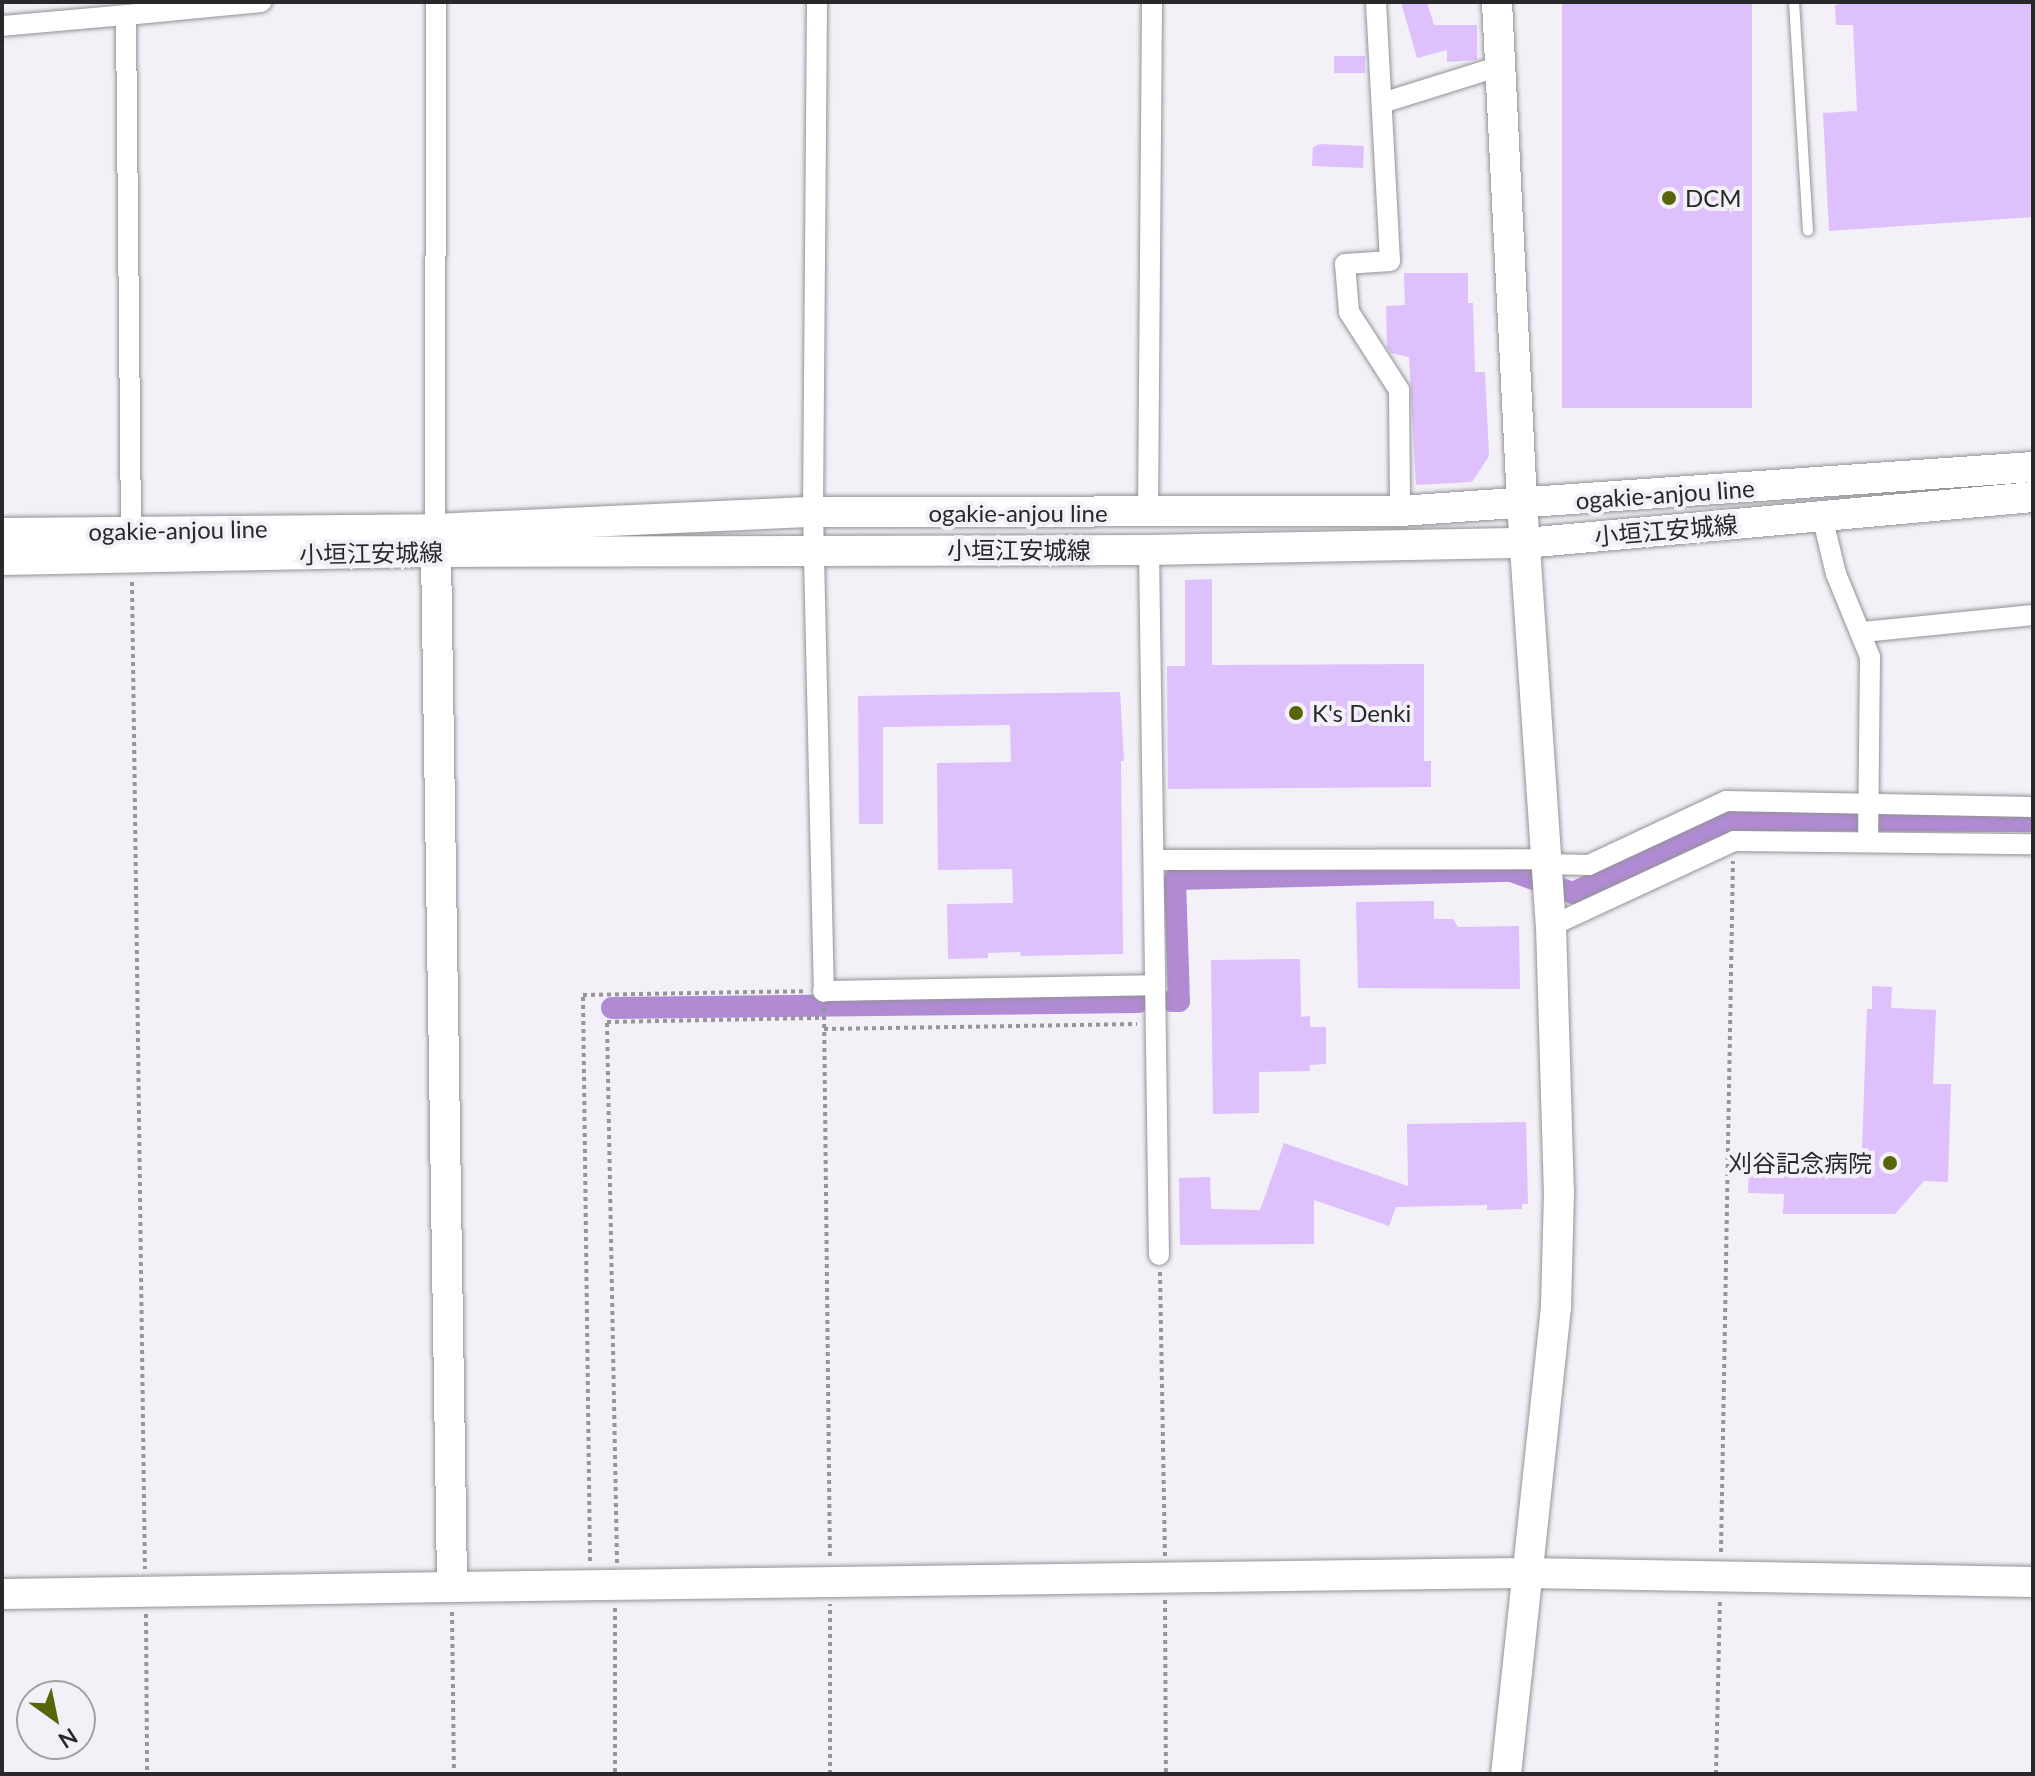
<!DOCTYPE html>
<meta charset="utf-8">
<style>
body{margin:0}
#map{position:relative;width:2035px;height:1776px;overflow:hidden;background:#f3f1f7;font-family:Lato,"Noto Sans JP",sans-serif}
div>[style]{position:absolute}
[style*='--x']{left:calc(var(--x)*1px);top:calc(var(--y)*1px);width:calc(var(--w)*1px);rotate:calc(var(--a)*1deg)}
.canal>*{height:22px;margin:-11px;padding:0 11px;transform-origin:11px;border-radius:11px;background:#b08bd4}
.building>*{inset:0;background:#dec0fd;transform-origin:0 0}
.path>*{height:4px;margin-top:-2px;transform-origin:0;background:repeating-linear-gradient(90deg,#969599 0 4px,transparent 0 8px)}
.roads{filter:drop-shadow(0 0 2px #949297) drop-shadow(0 0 2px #949297)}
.lane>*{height:10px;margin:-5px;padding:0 5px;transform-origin:5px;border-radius:5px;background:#fff}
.street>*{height:20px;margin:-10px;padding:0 10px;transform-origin:10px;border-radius:10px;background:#fff}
.secondary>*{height:30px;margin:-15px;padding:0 15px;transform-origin:15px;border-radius:15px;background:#fff}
.dots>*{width:22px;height:22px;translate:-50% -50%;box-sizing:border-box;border:4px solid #f3f1f7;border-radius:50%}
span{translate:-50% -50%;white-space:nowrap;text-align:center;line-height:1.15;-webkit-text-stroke:8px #f3f1f7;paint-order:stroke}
.poi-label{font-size:24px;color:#29282a}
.left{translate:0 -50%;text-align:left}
.right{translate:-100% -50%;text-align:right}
.street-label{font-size:24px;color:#29282a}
.frame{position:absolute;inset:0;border:4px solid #29282a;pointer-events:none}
.north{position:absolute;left:16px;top:1680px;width:80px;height:80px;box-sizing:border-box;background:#f3f1f7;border:2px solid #a2a1a5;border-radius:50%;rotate:147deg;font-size:22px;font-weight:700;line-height:32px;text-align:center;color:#29282a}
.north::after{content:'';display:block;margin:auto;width:28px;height:36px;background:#58650b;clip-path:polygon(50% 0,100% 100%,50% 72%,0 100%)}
</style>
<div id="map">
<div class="canal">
<div style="--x:1172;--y:1001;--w:7;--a:0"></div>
<div style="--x:1179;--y:1001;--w:122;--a:-91.9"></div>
<div style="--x:1175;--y:879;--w:336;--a:-1.4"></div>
<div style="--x:1511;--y:871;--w:66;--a:19.5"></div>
<div style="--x:1573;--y:893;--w:172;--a:-25.1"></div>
<div style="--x:1729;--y:820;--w:304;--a:0.2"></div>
<div style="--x:612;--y:1008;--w:526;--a:-0.65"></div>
</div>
<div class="building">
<div style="clip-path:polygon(1401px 2px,1427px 2px,1434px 25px,1477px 25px,1477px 60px,1447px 62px,1447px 50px,1417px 58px)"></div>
<div style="left:1562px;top:2px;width:190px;height:406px"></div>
<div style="clip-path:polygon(1852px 2px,2033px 2px,2033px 217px,1829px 231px,1823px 113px,1857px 111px,1853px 25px,1836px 25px,1835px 5px)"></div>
<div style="left:1334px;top:56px;width:31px;height:17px"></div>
<div style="clip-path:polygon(1320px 144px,1364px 146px,1363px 168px,1312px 166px,1313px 147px)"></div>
<div style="clip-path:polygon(1404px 273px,1468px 273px,1468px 303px,1473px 303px,1475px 372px,1485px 372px,1489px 456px,1472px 482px,1416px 485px,1409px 357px,1391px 353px,1387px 348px,1386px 306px,1405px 305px)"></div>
<div style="clip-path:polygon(1212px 579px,1212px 665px,1424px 664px,1424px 761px,1431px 761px,1431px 787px,1168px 789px,1167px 666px,1185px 666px,1185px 580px)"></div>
<div style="clip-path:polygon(1120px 692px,1124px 761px,1121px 761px,1123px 954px,1021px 956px,1020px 952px,988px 953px,988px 958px,948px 959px,947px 904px,1013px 903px,1012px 869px,938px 870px,937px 763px,1011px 762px,1010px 725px,883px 727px,883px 824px,859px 824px,858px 696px)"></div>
<div style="clip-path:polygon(1434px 901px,1434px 919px,1453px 919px,1458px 927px,1519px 926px,1520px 989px,1358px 988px,1356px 902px)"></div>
<div style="clip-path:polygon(1300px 959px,1301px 1017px,1310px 1016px,1310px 1027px,1326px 1027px,1326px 1064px,1310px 1065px,1310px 1071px,1259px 1072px,1259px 1113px,1213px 1114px,1211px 960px)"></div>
<div style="clip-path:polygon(1872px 986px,1892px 987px,1891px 1008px,1936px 1010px,1933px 1084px,1951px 1084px,1948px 1182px,1924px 1181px,1895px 1214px,1783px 1214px,1784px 1194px,1748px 1193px,1749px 1157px,1851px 1159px,1862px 1148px,1867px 1009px,1872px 1009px)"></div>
<div style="clip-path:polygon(1526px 1122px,1528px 1204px,1522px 1204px,1522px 1209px,1487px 1210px,1487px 1205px,1396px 1207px,1389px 1226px,1314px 1200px,1314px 1244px,1180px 1245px,1179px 1178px,1210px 1177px,1211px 1209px,1260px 1210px,1284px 1143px,1408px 1186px,1407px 1124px)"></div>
</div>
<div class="path">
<div style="--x:132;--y:582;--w:987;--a:89.25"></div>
<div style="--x:824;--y:1008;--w:552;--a:89.38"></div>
<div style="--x:824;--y:1029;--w:313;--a:-0.9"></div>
<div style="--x:1160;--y:1272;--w:284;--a:89"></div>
<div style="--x:1721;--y:1552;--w:691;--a:-89.01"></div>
<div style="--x:590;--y:1561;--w:566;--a:-90.71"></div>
<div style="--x:583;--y:995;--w:221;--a:-1"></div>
<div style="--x:617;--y:1563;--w:541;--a:-91.06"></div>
<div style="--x:607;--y:1022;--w:217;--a:-1.1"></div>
<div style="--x:1165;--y:1600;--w:174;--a:89.7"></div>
<div style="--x:615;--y:1608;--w:166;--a:90"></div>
<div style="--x:452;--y:1612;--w:162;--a:89.3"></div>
<div style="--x:146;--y:1614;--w:160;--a:89.6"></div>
<div style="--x:830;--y:1774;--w:170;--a:-90"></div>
<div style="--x:1716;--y:1774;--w:174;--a:-88.7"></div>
</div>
<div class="roads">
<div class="lane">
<div style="--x:1794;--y:2;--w:229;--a:86.5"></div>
</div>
<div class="street">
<div style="--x:817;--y:2;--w:510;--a:90.45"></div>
<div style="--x:813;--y:512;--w:480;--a:88.7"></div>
<div style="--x:1376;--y:2;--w:259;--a:86.9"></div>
<div style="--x:1390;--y:261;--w:45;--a:176.2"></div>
<div style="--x:1345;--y:264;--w:48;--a:85.2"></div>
<div style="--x:1349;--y:312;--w:93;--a:57.3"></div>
<div style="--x:1399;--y:390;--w:121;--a:89.5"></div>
<div style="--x:2;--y:26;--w:124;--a:-5.1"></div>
<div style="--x:1382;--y:103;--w:124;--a:-17.4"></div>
<div style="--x:1148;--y:513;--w:511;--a:-89.55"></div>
<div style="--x:1822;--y:516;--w:60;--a:76.4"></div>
<div style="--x:1836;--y:574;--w:90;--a:67.7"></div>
<div style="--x:1870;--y:657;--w:185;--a:90.6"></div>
<div style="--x:435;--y:529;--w:527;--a:-89.89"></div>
<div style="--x:131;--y:530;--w:515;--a:-90.56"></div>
<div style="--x:126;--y:15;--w:136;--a:-5.5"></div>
<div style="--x:1149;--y:550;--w:705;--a:89.19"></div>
<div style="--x:1863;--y:632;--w:171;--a:-5.7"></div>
<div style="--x:1155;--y:860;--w:392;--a:-0.1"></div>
<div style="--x:1547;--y:864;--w:42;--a:1.4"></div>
<div style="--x:1589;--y:865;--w:151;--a:-25"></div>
<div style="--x:1726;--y:801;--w:307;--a:1.1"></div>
<div style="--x:1551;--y:926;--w:202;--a:-24.9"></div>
<div style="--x:1734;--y:841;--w:299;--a:0.6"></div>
<div style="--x:823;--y:991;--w:332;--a:-1"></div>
</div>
<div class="secondary">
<div style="--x:1497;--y:2;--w:502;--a:87.14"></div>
<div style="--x:1522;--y:503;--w:424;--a:86.1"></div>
<div style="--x:1551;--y:926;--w:266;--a:88.3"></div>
<div style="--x:1559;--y:1192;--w:115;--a:91.5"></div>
<div style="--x:1556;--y:1307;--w:470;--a:96.1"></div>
<div style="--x:2;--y:533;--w:433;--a:-0.5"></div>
<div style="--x:435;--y:529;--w:378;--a:-2.6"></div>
<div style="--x:813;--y:512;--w:587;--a:-0.1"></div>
<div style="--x:1400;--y:511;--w:635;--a:-3.98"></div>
<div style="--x:436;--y:552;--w:1035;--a:89.11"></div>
<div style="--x:452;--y:1587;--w:1075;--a:-0.75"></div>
<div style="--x:1527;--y:1573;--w:506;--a:1.02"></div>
<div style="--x:2;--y:560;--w:434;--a:-1.1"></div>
<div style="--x:436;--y:552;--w:713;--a:-0.16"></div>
<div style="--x:1149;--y:550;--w:376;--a:-1.1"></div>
<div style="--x:1525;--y:543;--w:510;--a:-5.17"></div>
<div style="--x:2;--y:1594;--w:450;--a:-0.9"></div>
</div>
</div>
<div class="dots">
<div style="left:1669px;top:198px;background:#58650b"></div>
<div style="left:1296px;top:713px;background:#58650b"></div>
<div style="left:1890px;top:1163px;background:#58650b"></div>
</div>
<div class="poi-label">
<span class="left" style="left:1685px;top:198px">DCM</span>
<span class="left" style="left:1312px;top:713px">K's Denki</span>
<span class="right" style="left:1872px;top:1163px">刈谷記念病院</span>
</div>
<div class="street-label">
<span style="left:1665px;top:494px;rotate:-4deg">ogakie-anjou line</span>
<span style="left:1018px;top:513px">ogakie-anjou line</span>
<span style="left:178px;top:530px;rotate:-1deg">ogakie-anjou line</span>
<span style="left:1666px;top:530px;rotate:-5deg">小垣江安城線</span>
<span style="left:1019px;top:550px">小垣江安城線</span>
<span style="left:371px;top:553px;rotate:-1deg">小垣江安城線</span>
</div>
<div class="frame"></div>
<div class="north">N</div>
</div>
